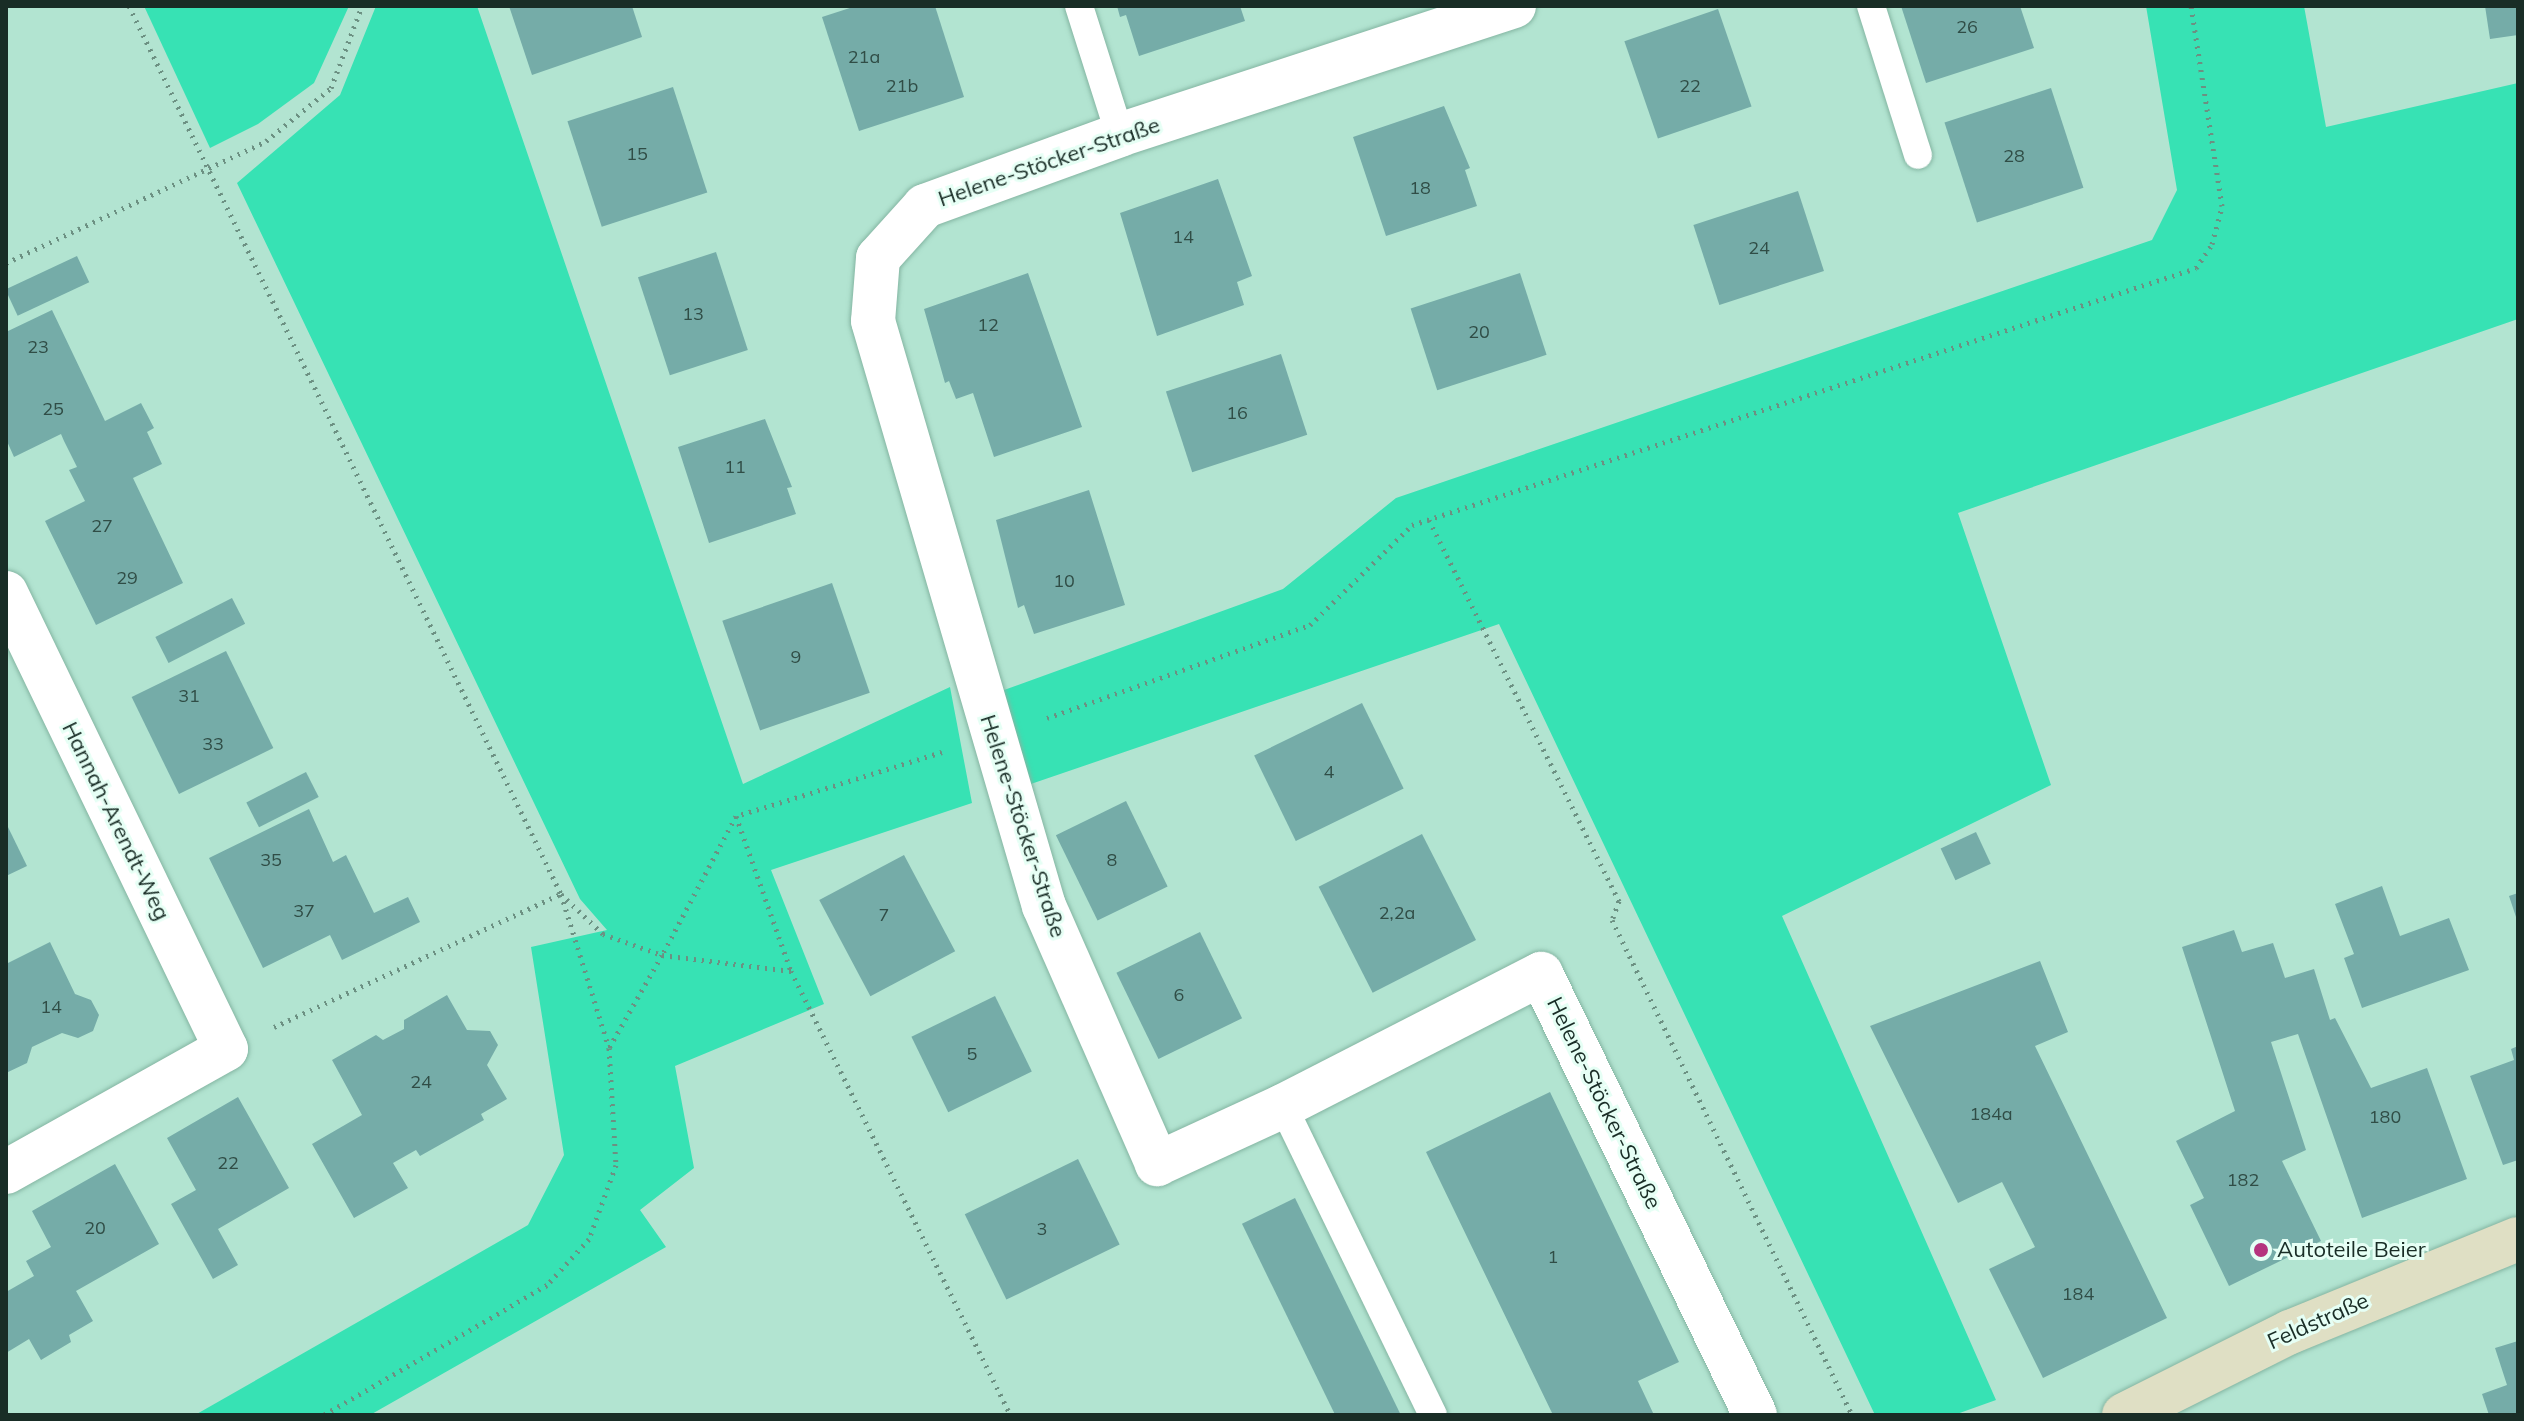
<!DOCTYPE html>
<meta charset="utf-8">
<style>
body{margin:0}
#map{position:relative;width:2524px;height:1421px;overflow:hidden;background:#b2e4d1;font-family:Mulish,sans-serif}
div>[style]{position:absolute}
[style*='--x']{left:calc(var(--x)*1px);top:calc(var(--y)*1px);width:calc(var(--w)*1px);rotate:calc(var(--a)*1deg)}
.green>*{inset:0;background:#37e2b4}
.building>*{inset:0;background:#75aca8;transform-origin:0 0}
.path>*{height:5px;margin-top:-2.5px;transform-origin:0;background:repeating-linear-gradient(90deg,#6c9082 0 2px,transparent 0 8px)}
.roads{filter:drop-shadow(0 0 2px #84b5a2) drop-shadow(0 0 2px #84b5a2)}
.service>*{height:28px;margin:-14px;padding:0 14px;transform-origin:14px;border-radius:14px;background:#fff}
.minor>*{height:44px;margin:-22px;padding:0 22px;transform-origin:22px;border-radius:22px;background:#fff}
.secondary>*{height:44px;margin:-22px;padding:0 22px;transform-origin:22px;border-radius:22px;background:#dfdfc4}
.dots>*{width:22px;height:22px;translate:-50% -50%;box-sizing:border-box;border:4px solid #e6fff5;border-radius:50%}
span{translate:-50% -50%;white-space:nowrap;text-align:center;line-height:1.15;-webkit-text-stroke:6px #e6fff5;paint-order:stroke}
.number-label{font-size:18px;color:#304d46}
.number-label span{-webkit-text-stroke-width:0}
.street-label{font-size:22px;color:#192d26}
.poi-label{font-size:22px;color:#192d26}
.left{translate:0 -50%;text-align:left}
.frame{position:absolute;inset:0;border:8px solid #192d26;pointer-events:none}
</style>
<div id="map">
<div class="green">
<div style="clip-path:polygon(144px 6px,349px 6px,314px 83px,258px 124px,210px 148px)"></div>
<div style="clip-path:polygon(376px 6px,477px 6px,743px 784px,950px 687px,972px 803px,771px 870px,824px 1004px,675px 1066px,694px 1168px,640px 1210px,666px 1247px,370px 1415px,195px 1415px,528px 1225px,564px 1155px,531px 947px,607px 930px,580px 899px,237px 183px,340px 95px)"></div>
<div style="clip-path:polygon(2146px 6px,2304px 6px,2326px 127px,2518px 83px,2518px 319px,1958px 513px,2051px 785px,1782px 916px,1996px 1400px,1954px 1415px,1875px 1415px,1499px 624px,1025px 786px,993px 694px,1283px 589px,1396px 498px,2152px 240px,2177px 190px)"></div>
</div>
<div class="building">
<div style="clip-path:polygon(509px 6px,632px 6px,642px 37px,532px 75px)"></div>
<div style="clip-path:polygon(856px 6px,935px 6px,964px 97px,859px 131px,822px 17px)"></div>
<div style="clip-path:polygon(1117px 6px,1240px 6px,1245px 21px,1139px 56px,1126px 15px,1120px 17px)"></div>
<div style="clip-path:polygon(1901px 6px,2020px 6px,2034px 48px,1926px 83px)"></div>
<div style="clip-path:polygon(2485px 6px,2518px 6px,2518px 35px,2490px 39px)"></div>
<div style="left:1718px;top:9px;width:103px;height:99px;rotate:71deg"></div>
<div style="left:673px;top:87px;width:111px;height:111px;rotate:72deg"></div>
<div style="left:2051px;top:88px;width:105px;height:112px;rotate:72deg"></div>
<div style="clip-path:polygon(1444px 106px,1470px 168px,1465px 170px,1477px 206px,1386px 236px,1353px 137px)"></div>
<div style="clip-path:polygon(1218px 179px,1252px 276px,1237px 282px,1244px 305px,1157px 336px,1120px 213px)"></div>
<div style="left:1798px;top:191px;width:84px;height:110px;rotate:72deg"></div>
<div style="left:716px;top:252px;width:103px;height:82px;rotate:72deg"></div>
<div style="left:77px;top:256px;width:29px;height:79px;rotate:65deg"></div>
<div style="clip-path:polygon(1028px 273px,1082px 427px,994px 457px,973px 393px,956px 399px,949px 381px,945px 383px,924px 309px)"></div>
<div style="left:1520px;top:273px;width:86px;height:115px;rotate:72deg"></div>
<div style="clip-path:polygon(52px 310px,105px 421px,141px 403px,154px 428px,147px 432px,162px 464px,133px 478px,183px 583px,96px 625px,45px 521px,85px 501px,69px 470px,77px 467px,64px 441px,61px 434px,14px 457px,6px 439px,6px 332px)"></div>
<div style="left:1281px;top:354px;width:85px;height:121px;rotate:72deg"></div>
<div style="clip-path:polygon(765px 419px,792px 487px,787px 488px,796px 514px,709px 543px,678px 447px)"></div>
<div style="clip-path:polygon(1089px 490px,1125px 605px,1034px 634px,1024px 605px,1018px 608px,996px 520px)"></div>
<div style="left:832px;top:583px;width:116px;height:116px;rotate:71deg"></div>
<div style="left:232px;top:598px;width:29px;height:86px;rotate:63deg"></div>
<div style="left:226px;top:651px;width:108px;height:105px;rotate:64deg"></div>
<div style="left:1362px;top:703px;width:95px;height:120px;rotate:64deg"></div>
<div style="left:306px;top:772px;width:28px;height:67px;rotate:63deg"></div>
<div style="left:1126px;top:801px;width:95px;height:78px;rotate:64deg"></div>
<div style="clip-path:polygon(309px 809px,333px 862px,346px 855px,374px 913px,408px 897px,420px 922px,342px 960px,330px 935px,263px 968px,209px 858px)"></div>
<div style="clip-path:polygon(6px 823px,27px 866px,6px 876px)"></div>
<div style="left:1976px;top:832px;width:35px;height:39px;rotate:65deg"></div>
<div style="left:1422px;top:834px;width:119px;height:116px;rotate:63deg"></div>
<div style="left:904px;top:855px;width:109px;height:96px;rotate:62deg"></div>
<div style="clip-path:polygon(2382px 886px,2400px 936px,2449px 918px,2469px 970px,2362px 1008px,2344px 958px,2354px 954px,2335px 904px)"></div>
<div style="clip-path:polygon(2518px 893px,2518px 920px,2517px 920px,2509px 896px)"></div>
<div style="clip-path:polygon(2234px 930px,2242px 952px,2273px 943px,2285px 978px,2314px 969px,2330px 1020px,2335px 1018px,2371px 1088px,2427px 1068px,2467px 1179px,2362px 1218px,2298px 1034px,2271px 1042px,2306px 1150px,2282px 1161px,2321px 1241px,2229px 1286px,2190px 1205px,2204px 1198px,2176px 1141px,2235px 1111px,2182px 947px)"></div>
<div style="left:1200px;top:932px;width:96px;height:93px;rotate:64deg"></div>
<div style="clip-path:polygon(50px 942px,75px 994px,91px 1000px,99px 1015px,93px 1031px,78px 1038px,62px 1033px,32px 1047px,27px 1063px,6px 1073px,6px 964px)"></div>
<div style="clip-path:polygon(2040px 961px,2068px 1032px,2035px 1046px,2167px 1318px,2043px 1378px,1989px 1269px,2035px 1247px,2002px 1182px,1958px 1203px,1870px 1026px)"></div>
<div style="clip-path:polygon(447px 995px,467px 1030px,490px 1031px,498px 1045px,487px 1065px,507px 1099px,481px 1114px,484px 1120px,420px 1156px,416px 1150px,393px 1163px,408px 1188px,354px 1218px,312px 1144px,362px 1115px,332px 1060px,376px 1035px,383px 1040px,404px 1029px,404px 1020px)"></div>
<div style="left:995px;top:996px;width:84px;height:93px;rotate:64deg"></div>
<div style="clip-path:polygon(2518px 1046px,2518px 1160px,2503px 1165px,2470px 1076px,2514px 1060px,2511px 1049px)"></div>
<div style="clip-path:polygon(1550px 1092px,1679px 1362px,1638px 1381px,1654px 1415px,1553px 1415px,1426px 1152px)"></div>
<div style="clip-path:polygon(238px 1097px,289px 1188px,218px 1229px,238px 1265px,213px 1279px,171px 1204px,196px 1190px,167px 1138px)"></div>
<div style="left:1078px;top:1159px;width:95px;height:126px;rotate:64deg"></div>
<div style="clip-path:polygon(115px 1164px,159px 1244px,76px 1291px,93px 1321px,69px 1335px,71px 1342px,41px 1360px,29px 1339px,6px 1353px,6px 1292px,34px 1276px,26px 1261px,51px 1247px,32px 1211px)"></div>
<div style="left:1295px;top:1198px;width:242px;height:59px;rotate:64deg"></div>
<div style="clip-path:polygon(2518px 1341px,2518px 1415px,2489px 1415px,2482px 1394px,2507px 1385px,2495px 1348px)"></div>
</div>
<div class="path">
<div style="--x:129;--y:6;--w:988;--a:64.06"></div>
<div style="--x:561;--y:894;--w:58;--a:43.6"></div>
<div style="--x:603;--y:934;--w:63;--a:19.6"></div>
<div style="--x:662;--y:955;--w:107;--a:119.7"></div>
<div style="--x:609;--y:1048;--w:117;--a:86.6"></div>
<div style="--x:616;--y:1165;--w:79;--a:110"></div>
<div style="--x:589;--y:1239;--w:62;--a:132.4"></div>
<div style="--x:547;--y:1285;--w:258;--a:149.8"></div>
<div style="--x:6;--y:263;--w:287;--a:-25.1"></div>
<div style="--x:266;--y:141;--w:84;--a:-39.2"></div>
<div style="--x:331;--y:88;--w:88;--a:-69.3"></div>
<div style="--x:1429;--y:520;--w:426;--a:63.5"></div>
<div style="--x:1619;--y:901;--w:20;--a:110"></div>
<div style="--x:1612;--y:920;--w:550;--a:64.13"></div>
<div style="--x:1047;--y:718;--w:279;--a:-19.5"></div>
<div style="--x:1310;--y:625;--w:143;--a:-44.4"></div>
<div style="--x:1412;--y:525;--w:825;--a:-18.15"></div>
<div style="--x:2196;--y:268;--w:29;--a:-56"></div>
<div style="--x:2212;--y:244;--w:39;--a:-75"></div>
<div style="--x:2222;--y:206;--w:202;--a:-98.8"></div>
<div style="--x:942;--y:752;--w:216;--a:162.7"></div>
<div style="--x:736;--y:816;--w:157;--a:118"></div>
<div style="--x:662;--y:955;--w:130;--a:7.1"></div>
<div style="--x:791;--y:971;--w:495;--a:63.7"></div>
<div style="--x:736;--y:816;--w:164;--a:70.5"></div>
<div style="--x:274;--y:1027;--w:316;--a:-24.9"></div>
<div style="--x:561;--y:894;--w:161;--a:72.7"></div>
</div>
<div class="roads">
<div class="service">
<div style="--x:1079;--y:6;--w:135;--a:72.4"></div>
<div style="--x:1871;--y:6;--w:156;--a:72.5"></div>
<div style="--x:1283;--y:1106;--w:343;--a:64.1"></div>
</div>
<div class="minor">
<div style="--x:1514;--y:6;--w:415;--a:161.9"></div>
<div style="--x:1120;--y:135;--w:208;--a:160"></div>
<div style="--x:925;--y:206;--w:70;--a:132.1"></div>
<div style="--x:878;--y:258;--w:63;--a:94.5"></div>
<div style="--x:873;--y:321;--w:609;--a:73.71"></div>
<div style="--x:1044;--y:906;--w:282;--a:66.3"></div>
<div style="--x:1157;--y:1164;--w:139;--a:-24.7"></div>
<div style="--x:1283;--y:1106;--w:290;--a:-27.1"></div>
<div style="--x:1541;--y:974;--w:490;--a:64.1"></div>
<div style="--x:6;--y:593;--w:506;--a:64.24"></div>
<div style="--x:226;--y:1049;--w:252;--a:150.8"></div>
</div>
<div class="secondary">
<div style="--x:2124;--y:1415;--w:186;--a:-26.6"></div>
<div style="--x:2290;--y:1332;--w:246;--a:-22.2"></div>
</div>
</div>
<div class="dots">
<div style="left:2261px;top:1250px;background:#b5347e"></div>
</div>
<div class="number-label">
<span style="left:1967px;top:27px">26</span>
<span style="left:864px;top:57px">21a</span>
<span style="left:902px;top:86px">21b</span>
<span style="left:1690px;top:86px">22</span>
<span style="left:637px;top:154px">15</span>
<span style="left:2014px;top:156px">28</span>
<span style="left:1420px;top:188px">18</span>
<span style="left:1183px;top:237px">14</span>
<span style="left:1759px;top:248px">24</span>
<span style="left:693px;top:314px">13</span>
<span style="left:988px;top:325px">12</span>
<span style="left:1479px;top:332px">20</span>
<span style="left:38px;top:347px">23</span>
<span style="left:53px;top:409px">25</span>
<span style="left:1237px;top:413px">16</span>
<span style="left:735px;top:467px">11</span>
<span style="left:102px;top:526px">27</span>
<span style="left:127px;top:578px">29</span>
<span style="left:1064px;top:581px">10</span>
<span style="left:796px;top:657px">9</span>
<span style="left:189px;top:696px">31</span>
<span style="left:213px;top:744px">33</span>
<span style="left:1329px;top:772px">4</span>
<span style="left:271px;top:860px">35</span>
<span style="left:1112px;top:860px">8</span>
<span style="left:304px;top:911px">37</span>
<span style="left:1397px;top:913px">2,2a</span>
<span style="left:884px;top:915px">7</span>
<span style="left:1179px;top:995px">6</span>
<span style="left:51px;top:1007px">14</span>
<span style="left:972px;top:1054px">5</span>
<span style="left:421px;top:1082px">24</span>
<span style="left:1991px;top:1114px">184a</span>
<span style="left:2385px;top:1117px">180</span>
<span style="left:228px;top:1163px">22</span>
<span style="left:2243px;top:1180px">182</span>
<span style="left:95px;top:1228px">20</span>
<span style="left:1042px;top:1229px">3</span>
<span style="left:1553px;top:1257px">1</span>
<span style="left:2078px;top:1294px">184</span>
</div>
<div class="street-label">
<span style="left:1049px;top:162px;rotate:-19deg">Helene-Stöcker-Straße</span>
<span style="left:116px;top:821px;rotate:64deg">Hannah-Arendt-Weg</span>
<span style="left:1023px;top:826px;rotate:72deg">Helene-Stöcker-Straße</span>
<span style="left:1604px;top:1103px;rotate:64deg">Helene-Stöcker-Straße</span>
<span style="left:2318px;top:1321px;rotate:-24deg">Feldstraße</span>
</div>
<div class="poi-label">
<span class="left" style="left:2277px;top:1250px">Autoteile Beier</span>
</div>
<div class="frame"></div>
</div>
